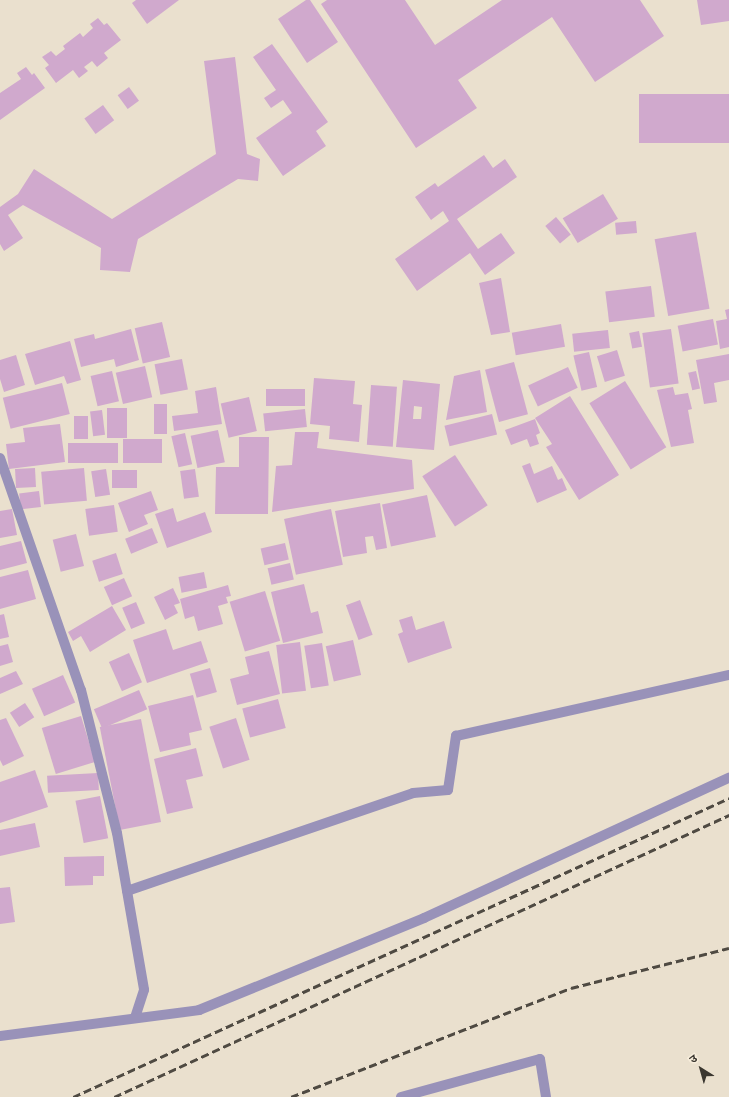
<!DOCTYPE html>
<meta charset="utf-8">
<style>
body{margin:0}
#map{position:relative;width:729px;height:1097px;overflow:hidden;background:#eae0ce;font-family:Georgia,"Noto Sans Devanagari",serif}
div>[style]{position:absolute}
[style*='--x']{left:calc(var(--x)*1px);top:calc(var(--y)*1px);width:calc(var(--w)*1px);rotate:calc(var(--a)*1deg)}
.building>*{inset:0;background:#d0a9cd;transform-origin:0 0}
.street>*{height:10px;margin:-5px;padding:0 5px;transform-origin:5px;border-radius:5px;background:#9992b9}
.rail>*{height:3px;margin-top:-1.5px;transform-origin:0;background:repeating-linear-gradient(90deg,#4f4a42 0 8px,transparent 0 12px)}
span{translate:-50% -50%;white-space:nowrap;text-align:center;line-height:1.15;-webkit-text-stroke:3px #f7eddb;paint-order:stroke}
.north{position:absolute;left:681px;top:1049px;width:40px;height:40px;-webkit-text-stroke:3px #f7eddb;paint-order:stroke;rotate:323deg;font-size:11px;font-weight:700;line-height:16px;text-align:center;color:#3b3730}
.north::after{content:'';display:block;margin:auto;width:14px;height:18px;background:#3b3730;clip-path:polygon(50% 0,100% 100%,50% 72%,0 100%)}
</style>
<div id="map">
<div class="building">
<div style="clip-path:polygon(136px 0,179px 0,147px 24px,132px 3px)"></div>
<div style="clip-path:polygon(306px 0,310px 0,338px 42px,307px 63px,278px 19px)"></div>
<div style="clip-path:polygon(327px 0,405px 0,435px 45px,502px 0,640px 0,664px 36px,595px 82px,552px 17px,458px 80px,477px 108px,416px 148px,321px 4px)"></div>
<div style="clip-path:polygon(697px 0,729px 0,729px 21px,701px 25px)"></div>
<div style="clip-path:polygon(98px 18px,104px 25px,107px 23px,121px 40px,104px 53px,108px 58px,97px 67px,92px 61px,84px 67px,88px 71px,79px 78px,73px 70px,56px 83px,45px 68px,49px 65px,42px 57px,51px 51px,56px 56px,65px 49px,63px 46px,80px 33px,83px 37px,93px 28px,90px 24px)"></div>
<div style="clip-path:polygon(272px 44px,328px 122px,316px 131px,326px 146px,283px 176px,256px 138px,292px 113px,283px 100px,271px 108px,264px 98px,276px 90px,253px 57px)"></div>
<div style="clip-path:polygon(235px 57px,247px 154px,260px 159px,258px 181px,238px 179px,138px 239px,130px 272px,100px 270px,101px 248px,23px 205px,8px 215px,23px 238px,4px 251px,0 244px,0 207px,18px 194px,34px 169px,112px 219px,216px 154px,204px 61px)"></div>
<div style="clip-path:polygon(26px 67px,32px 75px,34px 73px,45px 88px,0 120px,0 93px,21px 79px,17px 73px)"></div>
<div style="left:129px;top:87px;width:17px;height:14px;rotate:54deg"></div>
<div style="left:729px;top:94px;width:49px;height:90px;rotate:90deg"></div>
<div style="left:103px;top:105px;width:19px;height:23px;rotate:54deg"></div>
<div style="clip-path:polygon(484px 155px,493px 168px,505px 159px,517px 177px,457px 219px,478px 249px,501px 233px,515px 253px,485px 275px,470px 253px,417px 291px,395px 259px,449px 221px,443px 211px,431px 220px,415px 197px,435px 183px,438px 187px)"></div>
<div style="left:603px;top:194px;width:29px;height:47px;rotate:59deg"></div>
<div style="left:556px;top:217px;width:23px;height:14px;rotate:50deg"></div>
<div style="left:636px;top:221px;width:12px;height:21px;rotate:85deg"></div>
<div style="left:696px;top:232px;width:78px;height:42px;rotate:80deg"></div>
<div style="clip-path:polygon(501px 278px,510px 332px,491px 335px,479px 283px)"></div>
<div style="left:651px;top:286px;width:31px;height:46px;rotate:83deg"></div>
<div style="clip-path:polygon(729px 309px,729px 347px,720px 349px,716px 321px,727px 319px,725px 310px)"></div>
<div style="left:713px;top:319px;width:26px;height:36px;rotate:79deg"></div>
<div style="left:162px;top:322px;width:36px;height:28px;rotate:77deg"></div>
<div style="left:561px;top:324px;width:23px;height:50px;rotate:80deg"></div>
<div style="clip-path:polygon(131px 329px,139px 360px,116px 367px,114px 359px,81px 367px,74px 339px,94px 334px,95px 339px)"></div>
<div style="left:671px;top:329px;width:55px;height:29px;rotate:82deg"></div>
<div style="left:608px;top:330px;width:18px;height:36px;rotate:84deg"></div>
<div style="left:639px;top:331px;width:16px;height:10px;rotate:79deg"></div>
<div style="clip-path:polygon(70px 341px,81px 380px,67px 384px,64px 376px,35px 385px,25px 354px)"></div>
<div style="left:617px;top:350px;width:27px;height:21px;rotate:73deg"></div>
<div style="left:589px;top:352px;width:36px;height:16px;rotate:77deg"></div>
<div style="clip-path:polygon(729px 354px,729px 380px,714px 383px,717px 402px,704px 404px,696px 360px)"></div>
<div style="clip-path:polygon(16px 355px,25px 385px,4px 392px,0 379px,0 360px)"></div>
<div style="left:182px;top:359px;width:31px;height:28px;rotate:79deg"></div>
<div style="left:514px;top:362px;width:54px;height:30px;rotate:75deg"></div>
<div style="left:145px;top:366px;width:32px;height:30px;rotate:77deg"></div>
<div style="left:568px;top:367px;width:23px;height:44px;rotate:65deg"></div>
<div style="clip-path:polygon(480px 370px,487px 412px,446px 420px,454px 376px)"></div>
<div style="left:112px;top:371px;width:31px;height:22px;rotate:77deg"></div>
<div style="left:696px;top:371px;width:18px;height:8px;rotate:77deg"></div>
<div style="clip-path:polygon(314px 378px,355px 381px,353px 404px,362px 405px,359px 442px,329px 439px,330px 426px,310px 424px)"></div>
<div style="clip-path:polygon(evenodd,403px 380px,440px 384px,434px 450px,396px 447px,403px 380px,414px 406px,422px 407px,421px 419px,413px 419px,414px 406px)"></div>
<div style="left:625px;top:381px;width:78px;height:42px;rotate:58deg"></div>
<div style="left:62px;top:383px;width:32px;height:61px;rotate:76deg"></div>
<div style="left:371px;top:385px;width:26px;height:60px;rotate:4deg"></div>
<div style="clip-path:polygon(216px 387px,222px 424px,174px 431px,172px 416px,198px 413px,195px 391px)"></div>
<div style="clip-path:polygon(673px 387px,675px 395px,688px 393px,692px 409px,688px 410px,694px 443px,671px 447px,657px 390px)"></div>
<div style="left:305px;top:389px;width:17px;height:39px;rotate:90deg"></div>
<div style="clip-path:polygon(570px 396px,619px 475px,579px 500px,546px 447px,552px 444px,535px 418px)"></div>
<div style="left:249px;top:397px;width:35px;height:29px;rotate:77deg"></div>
<div style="left:154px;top:404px;width:13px;height:30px"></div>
<div style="left:107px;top:408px;width:20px;height:30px"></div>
<div style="left:305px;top:409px;width:18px;height:42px;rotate:84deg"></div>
<div style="left:102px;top:410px;width:25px;height:12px;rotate:83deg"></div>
<div style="left:492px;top:414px;width:21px;height:49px;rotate:76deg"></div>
<div style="left:74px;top:416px;width:14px;height:23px"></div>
<div style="clip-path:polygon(535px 419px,540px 433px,536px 435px,539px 444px,530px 447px,527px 439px,511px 445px,505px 430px)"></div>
<div style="clip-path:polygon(60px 424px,65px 462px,9px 469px,6px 444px,25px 442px,23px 428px)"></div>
<div style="left:218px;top:430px;width:33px;height:28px;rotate:78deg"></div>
<div style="clip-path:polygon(295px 432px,319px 432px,317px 448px,412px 460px,414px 489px,272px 512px,276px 466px,292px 465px)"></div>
<div style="left:185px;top:433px;width:32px;height:14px;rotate:77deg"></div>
<div style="clip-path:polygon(239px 437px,269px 437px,268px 514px,215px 514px,216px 467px,239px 467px)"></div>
<div style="left:162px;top:439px;width:24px;height:39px;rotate:90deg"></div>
<div style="left:118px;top:443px;width:20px;height:50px;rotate:90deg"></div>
<div style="left:455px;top:455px;width:60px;height:39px;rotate:57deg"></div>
<div style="clip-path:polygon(530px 463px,534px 474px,552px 466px,558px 480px,562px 478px,567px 490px,537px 503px,522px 466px)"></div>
<div style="left:35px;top:468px;width:19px;height:20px;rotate:87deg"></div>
<div style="left:84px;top:468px;width:33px;height:43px;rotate:85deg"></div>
<div style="left:106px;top:469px;width:26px;height:15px;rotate:81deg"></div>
<div style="left:195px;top:469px;width:28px;height:15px;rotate:82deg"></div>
<div style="left:137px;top:470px;width:18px;height:25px;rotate:90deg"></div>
<div style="left:39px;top:491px;width:16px;height:20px;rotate:83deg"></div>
<div style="clip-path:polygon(151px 491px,158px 510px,144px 515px,148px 524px,129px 532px,118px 503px)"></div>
<div style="left:427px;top:495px;width:43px;height:46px;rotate:78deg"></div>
<div style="clip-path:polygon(380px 503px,387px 548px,376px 550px,373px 536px,365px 537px,367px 553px,343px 557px,335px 511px)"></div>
<div style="left:114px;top:505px;width:27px;height:29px;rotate:82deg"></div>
<div style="clip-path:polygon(173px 508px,177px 522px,205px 512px,212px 532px,167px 548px,155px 514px)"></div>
<div style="clip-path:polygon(12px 509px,17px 535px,0 538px,0 511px)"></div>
<div style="left:331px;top:509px;width:57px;height:48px;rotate:78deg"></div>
<div style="left:152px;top:528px;width:16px;height:29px;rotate:68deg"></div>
<div style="left:76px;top:534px;width:33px;height:24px;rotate:76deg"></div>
<div style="clip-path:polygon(21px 541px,27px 563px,0 570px,0 546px)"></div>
<div style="left:285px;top:543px;width:17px;height:25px;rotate:77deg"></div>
<div style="left:116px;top:553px;width:22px;height:25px;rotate:72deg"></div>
<div style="left:290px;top:563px;width:17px;height:23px;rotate:77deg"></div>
<div style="clip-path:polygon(28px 570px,36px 599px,0 609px,0 577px)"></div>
<div style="left:204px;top:572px;width:16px;height:26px;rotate:79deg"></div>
<div style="left:124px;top:578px;width:20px;height:22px;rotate:66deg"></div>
<div style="clip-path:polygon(304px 584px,311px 613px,318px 611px,323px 633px,283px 643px,271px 592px)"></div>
<div style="clip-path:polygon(228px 585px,231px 596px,226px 597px,228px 603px,218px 606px,223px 624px,198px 631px,194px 616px,185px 619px,180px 599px)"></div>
<div style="clip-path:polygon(173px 588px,180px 603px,174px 605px,178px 613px,165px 620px,154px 597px)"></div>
<div style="left:265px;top:591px;width:52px;height:37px;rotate:73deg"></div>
<div style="left:360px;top:600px;width:37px;height:15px;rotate:70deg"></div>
<div style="left:136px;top:602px;width:23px;height:15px;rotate:67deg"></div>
<div style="clip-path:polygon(112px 606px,126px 630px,90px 652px,81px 636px,73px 641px,68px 632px)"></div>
<div style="clip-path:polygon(4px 614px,9px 637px,0 639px,0 615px)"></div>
<div style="clip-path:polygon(412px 616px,416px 630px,444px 621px,452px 648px,408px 663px,398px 634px,403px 632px,399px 620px)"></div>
<div style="clip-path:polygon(166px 629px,173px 650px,201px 641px,208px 662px,147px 683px,133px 640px)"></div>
<div style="left:353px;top:640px;width:36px;height:28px;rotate:77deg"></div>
<div style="left:300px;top:642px;width:49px;height:24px;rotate:83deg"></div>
<div style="left:322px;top:643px;width:43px;height:18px;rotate:81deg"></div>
<div style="clip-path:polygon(8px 644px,13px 662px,0 666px,0 646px)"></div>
<div style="clip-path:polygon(269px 651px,280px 694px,237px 705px,230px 679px,249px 674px,245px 657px)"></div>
<div style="left:129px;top:653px;width:32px;height:22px;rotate:66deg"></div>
<div style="left:210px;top:668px;width:25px;height:21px;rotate:74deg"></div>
<div style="clip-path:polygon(16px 671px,23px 684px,0 694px,0 678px)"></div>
<div style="left:63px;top:675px;width:30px;height:34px;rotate:66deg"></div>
<div style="left:139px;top:690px;width:21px;height:49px;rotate:67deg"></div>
<div style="clip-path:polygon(193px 695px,202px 730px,189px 733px,191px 745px,160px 752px,148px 706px)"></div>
<div style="left:278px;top:699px;width:30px;height:37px;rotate:75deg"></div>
<div style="left:25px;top:703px;width:17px;height:18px;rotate:57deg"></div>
<div style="left:81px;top:716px;width:48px;height:41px;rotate:73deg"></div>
<div style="clip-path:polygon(6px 718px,24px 756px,3px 766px,0 760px,0 720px)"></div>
<div style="left:236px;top:718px;width:44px;height:28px;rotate:72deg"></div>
<div style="left:141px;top:719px;width:105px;height:42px;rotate:79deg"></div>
<div style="clip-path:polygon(196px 748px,203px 776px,186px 780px,193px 808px,167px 814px,154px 759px)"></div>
<div style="clip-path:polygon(35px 770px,48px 807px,0 823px,0 782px)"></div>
<div style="left:98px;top:773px;width:17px;height:51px;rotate:87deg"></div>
<div style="left:100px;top:796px;width:43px;height:25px;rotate:79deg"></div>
<div style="clip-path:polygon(35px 823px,40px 847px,0 856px,0 830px)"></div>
<div style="clip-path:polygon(104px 856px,104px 876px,93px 876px,93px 885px,65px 886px,64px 857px)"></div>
<div style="clip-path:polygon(10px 887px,15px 922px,0 924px,0 888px)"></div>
</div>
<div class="street">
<div style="--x:0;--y:458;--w:246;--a:70.8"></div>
<div style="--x:81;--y:690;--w:147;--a:75.9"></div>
<div style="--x:117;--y:833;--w:159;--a:80.2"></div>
<div style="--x:144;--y:990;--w:28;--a:108"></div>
<div style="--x:127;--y:891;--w:302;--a:-18.9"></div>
<div style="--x:413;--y:793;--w:35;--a:-5"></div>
<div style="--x:448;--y:790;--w:55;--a:-81.6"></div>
<div style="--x:456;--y:736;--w:280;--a:-12.6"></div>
<div style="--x:0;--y:1036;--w:201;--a:-7.4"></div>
<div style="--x:199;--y:1010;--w:243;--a:-22.2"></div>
<div style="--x:424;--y:918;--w:336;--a:-24.7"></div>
<div style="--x:401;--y:1097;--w:144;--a:-15.3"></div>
<div style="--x:540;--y:1059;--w:38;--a:81"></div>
</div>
<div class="rail">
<div style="--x:73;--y:1097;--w:721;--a:-24.5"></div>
<div style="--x:114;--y:1097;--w:677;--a:-24.63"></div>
<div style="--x:291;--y:1097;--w:300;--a:-21.3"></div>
<div style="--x:571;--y:988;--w:163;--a:-14.2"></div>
</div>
<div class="north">उ</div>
</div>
